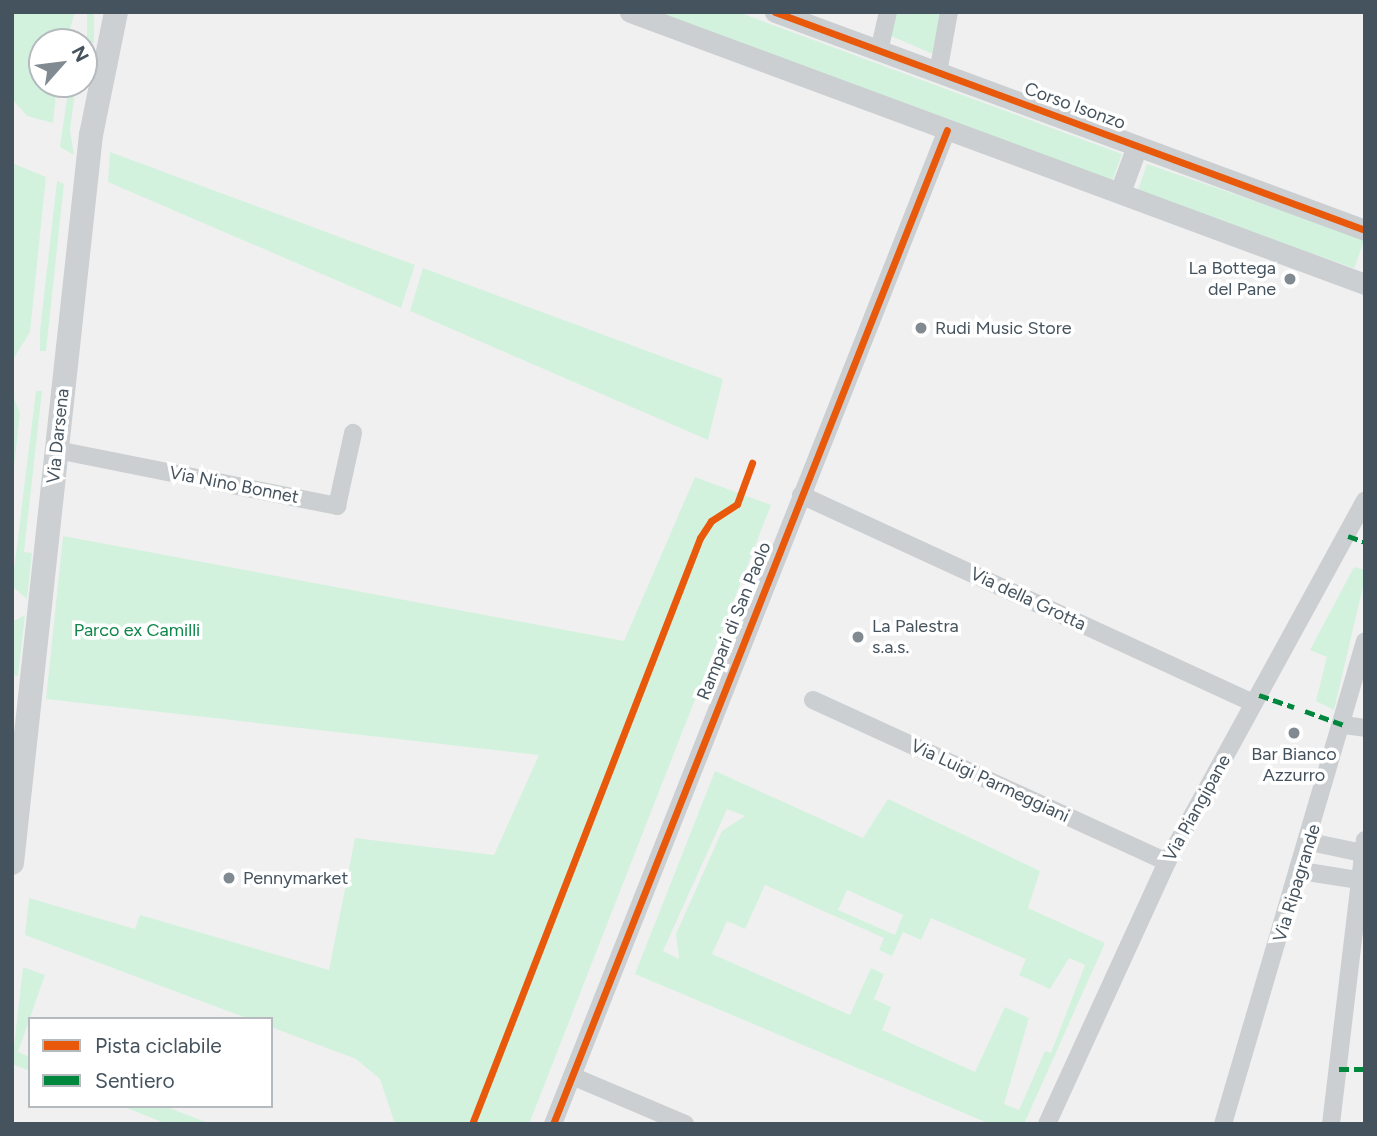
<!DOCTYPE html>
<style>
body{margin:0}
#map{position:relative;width:1377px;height:1136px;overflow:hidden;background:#f1f0f0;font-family:Figtree,sans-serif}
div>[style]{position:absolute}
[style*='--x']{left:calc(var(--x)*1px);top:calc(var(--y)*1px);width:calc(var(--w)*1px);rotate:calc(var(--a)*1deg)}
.green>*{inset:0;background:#d2f2de;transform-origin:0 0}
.minor>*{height:18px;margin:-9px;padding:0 9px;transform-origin:9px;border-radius:9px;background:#cbcfd1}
.tertiary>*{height:21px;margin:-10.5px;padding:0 10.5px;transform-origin:10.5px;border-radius:10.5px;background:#cbcfd1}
.secondary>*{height:24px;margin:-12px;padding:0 12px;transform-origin:12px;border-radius:12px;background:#ccd0d3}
.quiet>*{height:5px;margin-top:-2.5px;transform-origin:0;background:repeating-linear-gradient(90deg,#00873e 0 10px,transparent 0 15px)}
.cycleway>*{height:7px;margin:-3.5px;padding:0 3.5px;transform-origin:3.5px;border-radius:3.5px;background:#e8590c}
.dots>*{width:19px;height:19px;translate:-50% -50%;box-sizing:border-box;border:4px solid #fff;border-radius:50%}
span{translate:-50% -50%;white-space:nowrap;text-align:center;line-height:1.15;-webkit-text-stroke:7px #fff;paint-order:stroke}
.street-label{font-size:18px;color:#45535e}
.poi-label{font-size:18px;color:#45535e}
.right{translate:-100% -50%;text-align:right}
.left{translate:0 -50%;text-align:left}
.park-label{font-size:18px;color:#0f8649}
.frame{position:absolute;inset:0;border:14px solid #45535e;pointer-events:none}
.legend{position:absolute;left:28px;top:1017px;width:245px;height:91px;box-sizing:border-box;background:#fff;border:2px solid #b5babf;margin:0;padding:9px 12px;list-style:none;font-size:21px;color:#45535e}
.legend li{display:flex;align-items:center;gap:14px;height:35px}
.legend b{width:35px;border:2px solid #b5babf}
.north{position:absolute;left:28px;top:28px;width:70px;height:70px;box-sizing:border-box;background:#fff;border:2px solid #b5babf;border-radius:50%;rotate:62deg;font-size:19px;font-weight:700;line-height:28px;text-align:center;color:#45535e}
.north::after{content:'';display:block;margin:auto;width:24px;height:32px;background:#818a91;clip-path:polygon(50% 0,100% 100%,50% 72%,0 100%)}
</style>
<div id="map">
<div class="green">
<div style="clip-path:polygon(12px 12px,75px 12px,66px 42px,42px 42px,42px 84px,57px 84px,53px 123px,27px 116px,12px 99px)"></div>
<div style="left:87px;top:12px;width:7px;height:31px"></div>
<div style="clip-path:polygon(647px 12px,738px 12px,1122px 154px,1112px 182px)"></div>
<div style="clip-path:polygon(897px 12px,948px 12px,933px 54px,891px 36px)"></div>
<div style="clip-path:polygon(69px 84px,76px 84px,70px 131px,74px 155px,60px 147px)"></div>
<div style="clip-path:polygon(110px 152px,415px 265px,401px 308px,108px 182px)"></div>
<div style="clip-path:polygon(12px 163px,46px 177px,30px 332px,12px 361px)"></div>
<div style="left:1147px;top:164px;width:230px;height:31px;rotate:19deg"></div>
<div style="clip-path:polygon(57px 181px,64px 184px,46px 351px,40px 351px,40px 330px)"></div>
<div style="clip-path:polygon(423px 268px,723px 379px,708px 440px,410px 311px)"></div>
<div style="clip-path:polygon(36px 391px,42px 391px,24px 552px,32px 553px,27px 599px,12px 586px)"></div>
<div style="clip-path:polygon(12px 393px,20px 413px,12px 485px)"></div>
<div style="clip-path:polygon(695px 477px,771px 505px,529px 1124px,395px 1124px,380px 1079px,356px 1059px,271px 1027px,271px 1019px,249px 1019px,25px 935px,29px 898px,135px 929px,140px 915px,329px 970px,355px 838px,494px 855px,539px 755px,46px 699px,63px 536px,624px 641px)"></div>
<div style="clip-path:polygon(1354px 567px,1365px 570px,1365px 578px,1334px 710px,1316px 701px,1327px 657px,1310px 650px)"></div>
<div style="clip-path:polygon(25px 615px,18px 676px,12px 675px,12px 622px)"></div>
<div style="clip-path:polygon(evenodd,715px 771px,863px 838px,888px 799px,1040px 871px,1028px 908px,1105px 943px,1024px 1124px,990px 1124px,635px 974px,715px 771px,727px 809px,745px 816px,722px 831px,676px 934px,679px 959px,663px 951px,727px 809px,715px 771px,765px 885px,884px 938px,879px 950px,892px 956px,903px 932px,921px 940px,931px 918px,1026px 959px,1019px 975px,1050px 989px,1069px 958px,1085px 965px,1051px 1053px,1045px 1051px,1019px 1110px,1004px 1104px,1029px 1018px,1005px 1007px,975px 1072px,882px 1030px,891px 1007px,874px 999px,884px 974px,871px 968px,850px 1015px,712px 954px,727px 921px,745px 929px,765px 885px,715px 771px,847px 890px,903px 915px,895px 935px,838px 910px,847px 890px)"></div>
<div style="clip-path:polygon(23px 967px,45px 975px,18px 1052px,30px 1057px,30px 1071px,12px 1064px)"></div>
<div style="clip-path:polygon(122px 1106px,164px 1106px,211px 1124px,167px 1124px)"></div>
</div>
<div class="minor">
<div style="--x:879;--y:51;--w:40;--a:-77"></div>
<div style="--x:938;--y:73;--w:62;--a:-79.8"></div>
<div style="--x:57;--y:450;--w:286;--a:11.3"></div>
<div style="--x:337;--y:506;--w:75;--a:-77.6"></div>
<div style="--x:801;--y:495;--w:498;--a:24.7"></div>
<div style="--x:813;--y:700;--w:389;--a:24.6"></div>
<div style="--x:1344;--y:725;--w:21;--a:8"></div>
<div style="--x:1310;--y:842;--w:53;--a:11.9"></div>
<div style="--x:1301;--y:871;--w:65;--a:8.9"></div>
<div style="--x:572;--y:1076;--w:123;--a:23"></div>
<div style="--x:553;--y:1124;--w:1069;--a:-68.38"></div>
<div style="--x:1047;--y:1124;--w:288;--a:-65.4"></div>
<div style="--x:1167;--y:862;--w:412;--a:-61.3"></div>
<div style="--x:1223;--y:1124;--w:503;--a:-73.62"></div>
<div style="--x:1331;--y:1124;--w:286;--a:-83.2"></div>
</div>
<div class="tertiary">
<div style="--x:630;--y:12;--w:784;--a:20.31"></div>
<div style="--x:775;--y:12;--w:629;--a:20.28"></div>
<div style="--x:1120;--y:192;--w:49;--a:-69.7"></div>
</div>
<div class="secondary">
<div style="--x:12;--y:863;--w:732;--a:-83.81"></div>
<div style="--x:91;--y:135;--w:126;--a:-78.5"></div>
</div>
<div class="quiet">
<div style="--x:1348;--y:536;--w:18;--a:19"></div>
<div style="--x:1259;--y:695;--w:37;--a:19"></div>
<div style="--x:1305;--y:711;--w:41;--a:19.7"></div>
<div style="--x:1339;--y:1069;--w:26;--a:0"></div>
</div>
<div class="cycleway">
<div style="--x:775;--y:12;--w:629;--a:20.28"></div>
<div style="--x:472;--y:1124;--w:629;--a:-68.74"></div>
<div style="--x:700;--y:538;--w:20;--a:-57"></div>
<div style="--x:711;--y:521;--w:31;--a:-33"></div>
<div style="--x:737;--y:504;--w:44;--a:-69.9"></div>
<div style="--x:553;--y:1124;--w:1069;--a:-68.38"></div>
</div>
<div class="dots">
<div style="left:1290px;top:279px;background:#818a91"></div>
<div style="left:921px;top:328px;background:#818a91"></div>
<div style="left:858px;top:637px;background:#818a91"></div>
<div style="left:1294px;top:733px;background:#818a91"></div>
<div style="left:229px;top:878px;background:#818a91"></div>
</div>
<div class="street-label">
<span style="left:1075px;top:106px;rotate:20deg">Corso Isonzo</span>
<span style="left:58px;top:436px;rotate:-84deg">Via Darsena</span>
<span style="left:234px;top:485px;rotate:11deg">Via Nino Bonnet</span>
<span style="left:1028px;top:599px;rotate:25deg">Via della Grotta</span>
<span style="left:734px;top:621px;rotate:-68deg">Rampari di San Paolo</span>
<span style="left:990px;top:781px;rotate:25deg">Via Luigi Parmeggiani</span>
<span style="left:1197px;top:808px;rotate:-61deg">Via Piangipane</span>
<span style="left:1297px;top:883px;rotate:-73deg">Via Ripagrande</span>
</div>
<div class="poi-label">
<span class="right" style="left:1276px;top:279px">La Bottega<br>del Pane</span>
<span class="left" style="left:935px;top:328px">Rudi Music Store</span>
<span class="left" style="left:872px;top:637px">La Palestra<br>s.a.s.</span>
<span style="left:1294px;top:765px">Bar Bianco<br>Azzurro</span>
<span class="left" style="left:243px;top:878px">Pennymarket</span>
</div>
<div class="park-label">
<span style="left:137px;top:630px">Parco ex Camilli</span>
</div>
<div class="frame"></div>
<ul class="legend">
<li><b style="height:9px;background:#e8590c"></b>Pista ciclabile</li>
<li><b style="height:9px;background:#00873e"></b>Sentiero</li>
</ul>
<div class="north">N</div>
</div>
